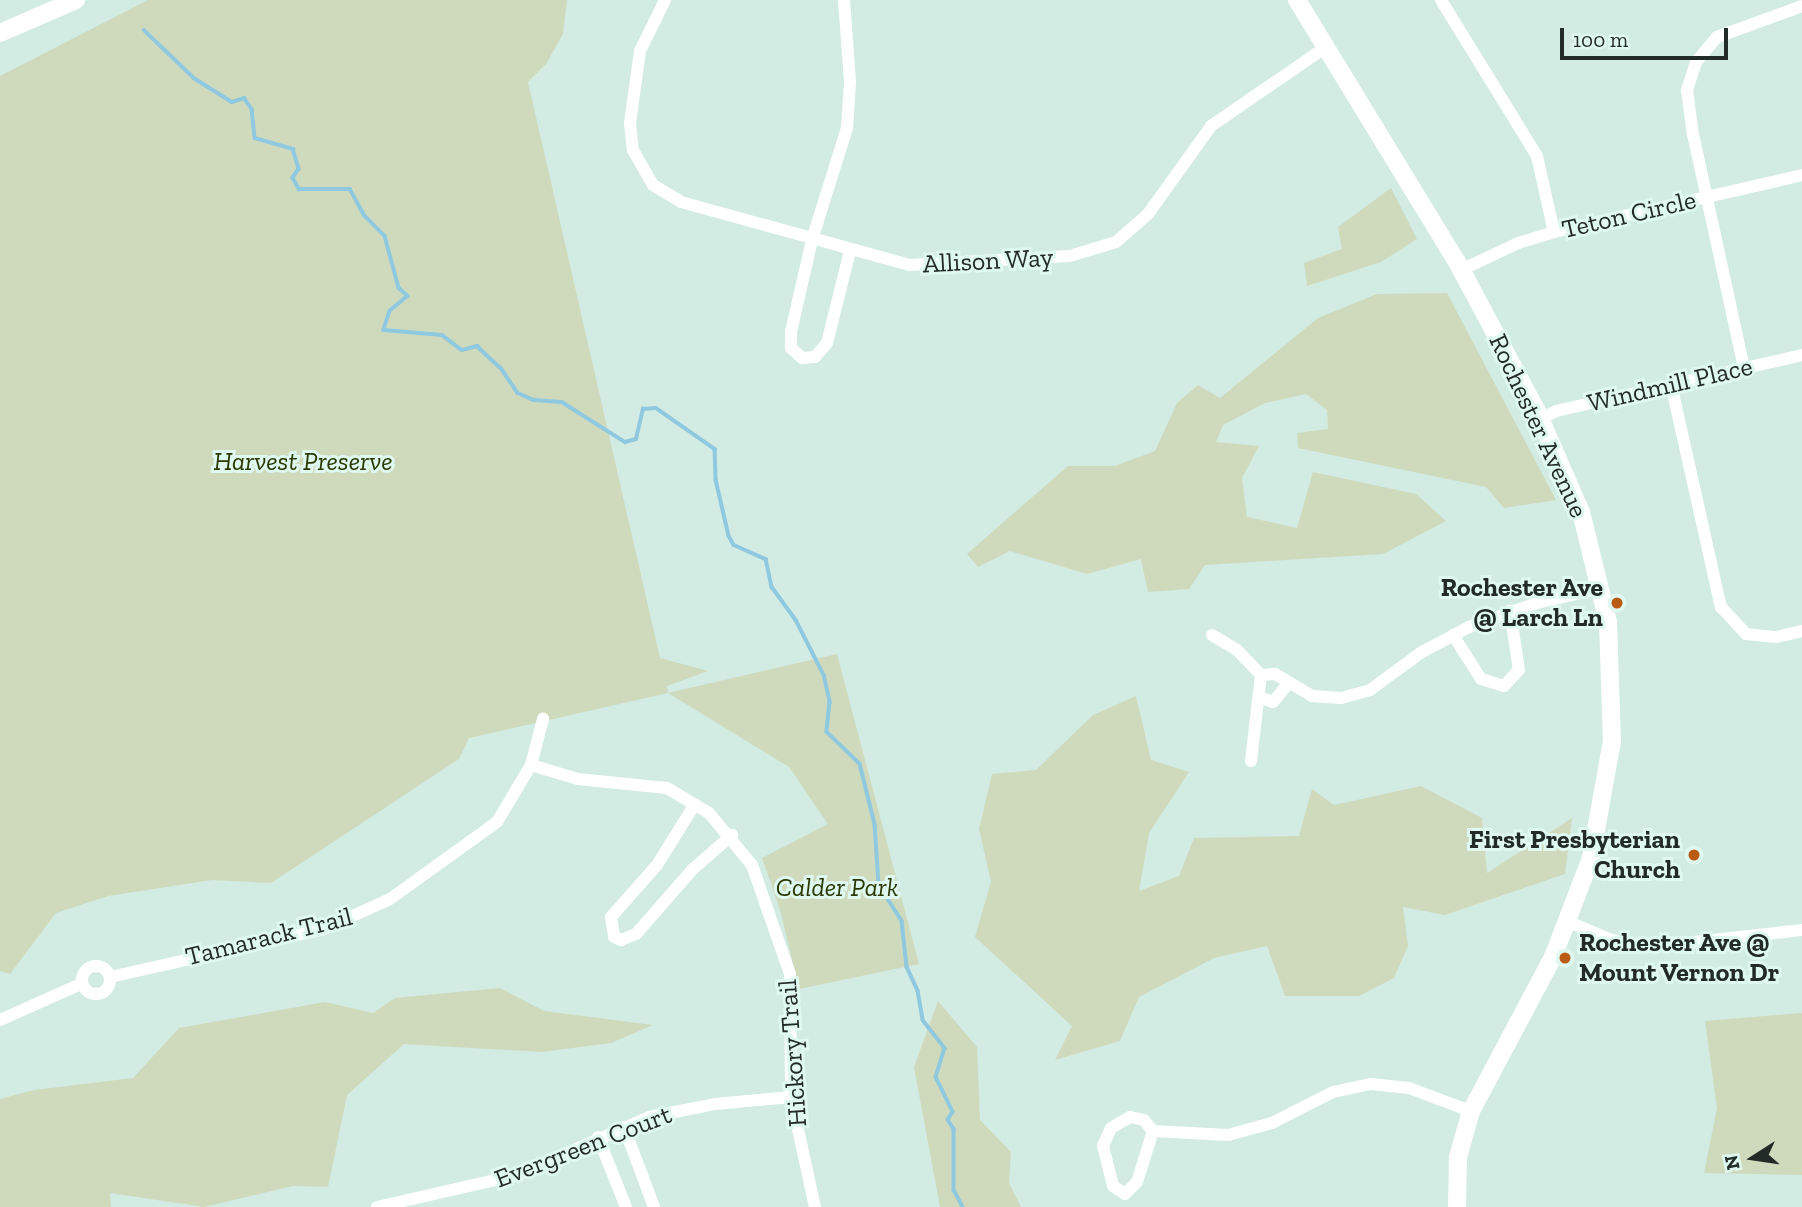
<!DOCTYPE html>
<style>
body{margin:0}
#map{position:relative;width:1802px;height:1207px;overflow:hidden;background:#d2ebe3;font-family:"Zilla Slab",serif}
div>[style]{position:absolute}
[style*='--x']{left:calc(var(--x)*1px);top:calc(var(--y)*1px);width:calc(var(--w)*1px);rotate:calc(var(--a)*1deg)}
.green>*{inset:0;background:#cfdabd}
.stream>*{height:3.5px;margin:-1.75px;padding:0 1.75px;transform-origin:1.75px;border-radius:1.75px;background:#8fc9df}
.minor>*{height:12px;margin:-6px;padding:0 6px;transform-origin:6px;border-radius:6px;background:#fff}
.minor>.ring{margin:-6px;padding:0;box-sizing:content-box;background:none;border:12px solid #fff;border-radius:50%}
.secondary>*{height:18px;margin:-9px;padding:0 9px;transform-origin:9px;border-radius:9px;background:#fff}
.dots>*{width:19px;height:19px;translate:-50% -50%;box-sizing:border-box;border:4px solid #dff8f0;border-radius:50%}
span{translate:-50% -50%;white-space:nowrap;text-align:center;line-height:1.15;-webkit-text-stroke:6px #dff8f0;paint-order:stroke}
.street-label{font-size:26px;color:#222b28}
.park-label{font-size:26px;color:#2a3902;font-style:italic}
.poi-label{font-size:26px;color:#222b28;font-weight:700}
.right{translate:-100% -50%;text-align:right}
.left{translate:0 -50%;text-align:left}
.north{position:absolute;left:1718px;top:1123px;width:70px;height:70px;-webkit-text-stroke:5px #dff8f0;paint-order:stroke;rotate:258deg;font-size:19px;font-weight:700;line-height:28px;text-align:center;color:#222b28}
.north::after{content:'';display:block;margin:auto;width:24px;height:32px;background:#222b28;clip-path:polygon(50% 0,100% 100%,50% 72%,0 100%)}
.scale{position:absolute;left:1560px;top:28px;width:168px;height:32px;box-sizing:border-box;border:4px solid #222b28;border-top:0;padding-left:9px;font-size:21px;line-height:24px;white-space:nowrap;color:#222b28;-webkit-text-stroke:5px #dff8f0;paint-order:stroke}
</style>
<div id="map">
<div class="green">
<div style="clip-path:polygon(148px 0,567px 0,563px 34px,546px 64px,528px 82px,660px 658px,708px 671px,667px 686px,668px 693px,837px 654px,919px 964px,799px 989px,781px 913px,762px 858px,828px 824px,789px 767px,668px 693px,469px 738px,459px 759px,271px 883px,212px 880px,108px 896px,56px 913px,10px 974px,0 971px,0 76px)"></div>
<div style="clip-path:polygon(1391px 188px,1417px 239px,1381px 262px,1307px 286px,1304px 263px,1342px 249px,1338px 227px)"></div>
<div style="clip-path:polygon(1447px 293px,1556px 500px,1504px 508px,1486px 487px,1298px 448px,1297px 433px,1328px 429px,1327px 410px,1306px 394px,1265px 403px,1223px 425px,1216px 442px,1259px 446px,1242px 478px,1247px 517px,1297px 528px,1313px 472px,1416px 494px,1446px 521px,1383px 554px,1205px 565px,1189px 589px,1148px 592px,1141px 559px,1087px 574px,1010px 551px,978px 567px,967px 554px,1068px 466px,1115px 466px,1155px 451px,1177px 403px,1198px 385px,1220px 398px,1318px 318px,1377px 294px)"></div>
<div style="clip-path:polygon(1136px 696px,1151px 760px,1189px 772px,1149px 833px,1139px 891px,1179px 876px,1194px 838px,1299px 836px,1312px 789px,1334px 805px,1421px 786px,1482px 818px,1487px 873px,1572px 818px,1565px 874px,1445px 915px,1403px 907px,1408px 946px,1394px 978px,1359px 996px,1285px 996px,1267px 946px,1214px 958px,1139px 997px,1120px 1041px,1055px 1060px,1072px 1026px,975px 937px,991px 882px,979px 829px,992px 774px,1036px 770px,1093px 715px)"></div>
<div style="clip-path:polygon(500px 988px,544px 1011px,653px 1025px,611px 1043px,542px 1052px,404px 1044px,347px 1095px,328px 1187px,293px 1186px,204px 1207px,110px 1193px,111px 1207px,0 1207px,0 1099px,34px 1090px,133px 1078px,179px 1028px,325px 1002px,373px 1013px,395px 998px)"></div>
<div style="clip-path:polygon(938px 1001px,977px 1047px,980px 1120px,1011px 1152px,1009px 1183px,1021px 1207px,940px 1207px,914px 1067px)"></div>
<div style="clip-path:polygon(1802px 1013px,1802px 1175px,1704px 1173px,1717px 1108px,1705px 1021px)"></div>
</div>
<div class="stream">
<div style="--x:144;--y:30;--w:69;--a:43.8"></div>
<div style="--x:194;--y:78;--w:45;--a:32.3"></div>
<div style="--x:232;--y:102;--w:13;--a:-18"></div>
<div style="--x:244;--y:98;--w:14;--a:54"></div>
<div style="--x:252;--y:109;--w:29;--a:84"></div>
<div style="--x:255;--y:138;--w:40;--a:16"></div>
<div style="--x:293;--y:149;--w:21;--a:73"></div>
<div style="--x:299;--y:169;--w:11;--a:124"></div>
<div style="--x:293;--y:178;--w:13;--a:61"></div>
<div style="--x:299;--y:189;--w:51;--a:0"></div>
<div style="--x:350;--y:189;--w:31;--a:61"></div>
<div style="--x:365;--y:216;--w:28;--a:45"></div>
<div style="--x:385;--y:236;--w:54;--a:74.9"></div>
<div style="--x:399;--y:288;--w:12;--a:42"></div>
<div style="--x:408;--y:296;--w:23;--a:140"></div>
<div style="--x:390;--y:311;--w:20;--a:108"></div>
<div style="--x:384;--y:330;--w:58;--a:4.9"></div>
<div style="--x:442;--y:335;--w:25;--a:37"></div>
<div style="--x:462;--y:350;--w:16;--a:-15"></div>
<div style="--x:477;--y:346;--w:33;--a:43"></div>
<div style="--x:501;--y:368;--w:30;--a:56"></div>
<div style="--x:518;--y:393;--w:17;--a:24"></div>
<div style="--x:534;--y:400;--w:28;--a:4"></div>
<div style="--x:562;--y:402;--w:75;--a:32.4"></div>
<div style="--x:625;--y:442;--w:11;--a:-15"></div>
<div style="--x:636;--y:439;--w:31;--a:-77"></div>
<div style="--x:643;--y:409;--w:13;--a:-4"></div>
<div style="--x:656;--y:408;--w:72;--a:34.8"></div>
<div style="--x:715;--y:449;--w:31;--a:88"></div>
<div style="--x:716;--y:480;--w:57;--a:76.9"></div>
<div style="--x:729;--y:536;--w:10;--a:61"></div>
<div style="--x:734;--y:545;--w:35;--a:24"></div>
<div style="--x:766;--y:559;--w:29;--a:78"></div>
<div style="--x:772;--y:587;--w:41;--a:54"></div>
<div style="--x:796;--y:620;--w:62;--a:63"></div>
<div style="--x:824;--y:675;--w:28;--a:77"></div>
<div style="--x:830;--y:702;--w:30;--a:96"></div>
<div style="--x:827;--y:732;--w:46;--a:44.1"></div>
<div style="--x:860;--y:764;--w:62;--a:76"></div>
<div style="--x:875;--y:824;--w:61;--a:86.2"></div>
<div style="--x:879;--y:885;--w:43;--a:57.4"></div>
<div style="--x:902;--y:921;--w:46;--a:83.8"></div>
<div style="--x:907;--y:967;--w:26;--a:65"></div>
<div style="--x:918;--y:991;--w:29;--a:80"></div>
<div style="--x:923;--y:1020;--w:36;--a:52"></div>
<div style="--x:945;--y:1048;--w:30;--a:107"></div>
<div style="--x:936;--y:1077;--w:39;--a:64"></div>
<div style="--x:953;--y:1112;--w:9;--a:122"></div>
<div style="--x:948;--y:1120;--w:11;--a:56"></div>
<div style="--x:954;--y:1129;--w:61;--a:90"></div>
<div style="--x:954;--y:1190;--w:19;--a:62"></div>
</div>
<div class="minor">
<div style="--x:665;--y:0;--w:57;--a:116.1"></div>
<div style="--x:640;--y:51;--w:73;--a:97.9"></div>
<div style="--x:630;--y:123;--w:27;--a:84"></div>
<div style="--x:633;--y:150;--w:40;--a:60.3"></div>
<div style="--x:653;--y:185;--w:33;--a:31"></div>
<div style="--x:681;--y:202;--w:237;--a:15.4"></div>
<div style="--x:909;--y:265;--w:161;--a:-3.2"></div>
<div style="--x:1070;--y:256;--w:48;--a:-16.9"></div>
<div style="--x:1116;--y:242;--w:43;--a:-41.2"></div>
<div style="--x:1148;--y:214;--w:108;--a:-54.4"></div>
<div style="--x:1211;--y:126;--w:140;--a:-34.5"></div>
<div style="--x:844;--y:0;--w:82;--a:85.8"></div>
<div style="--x:850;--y:82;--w:46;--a:93.7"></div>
<div style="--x:847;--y:128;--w:117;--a:107.4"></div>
<div style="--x:812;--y:240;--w:94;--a:102.9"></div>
<div style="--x:791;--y:332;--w:16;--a:90"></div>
<div style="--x:791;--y:348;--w:15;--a:42"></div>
<div style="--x:802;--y:358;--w:13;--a:-4"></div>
<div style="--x:815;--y:357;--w:18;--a:-49"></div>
<div style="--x:827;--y:343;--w:95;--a:-76"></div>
<div style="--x:1441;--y:0;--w:183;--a:58.4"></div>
<div style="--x:1537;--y:156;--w:78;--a:77.4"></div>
<div style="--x:1461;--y:270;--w:63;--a:-25.3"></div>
<div style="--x:1518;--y:243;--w:38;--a:-17"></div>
<div style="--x:1554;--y:232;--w:254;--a:-12.9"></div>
<div style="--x:1744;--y:368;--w:239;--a:-102.3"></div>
<div style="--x:1693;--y:135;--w:45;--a:-97.6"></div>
<div style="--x:1687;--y:90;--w:29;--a:-72"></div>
<div style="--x:1696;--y:62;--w:33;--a:-50"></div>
<div style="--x:1717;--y:37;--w:90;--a:-20"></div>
<div style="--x:1671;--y:384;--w:229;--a:77.4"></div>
<div style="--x:1721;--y:607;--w:37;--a:47"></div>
<div style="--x:1746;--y:634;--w:30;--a:6"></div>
<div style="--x:1776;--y:637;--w:27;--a:-13"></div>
<div style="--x:1541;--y:419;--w:17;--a:-28"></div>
<div style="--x:1556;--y:411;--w:252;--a:-12.8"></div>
<div style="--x:1212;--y:635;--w:29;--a:31"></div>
<div style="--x:1237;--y:650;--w:35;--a:46"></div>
<div style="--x:1261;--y:675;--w:14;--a:-4"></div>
<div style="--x:1275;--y:674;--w:43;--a:30.7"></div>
<div style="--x:1312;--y:696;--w:29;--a:4"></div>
<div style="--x:1341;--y:698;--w:30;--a:-15"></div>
<div style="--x:1370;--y:690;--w:64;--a:-36.2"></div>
<div style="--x:1422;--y:652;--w:53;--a:-28"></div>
<div style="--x:1469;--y:627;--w:72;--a:-19.4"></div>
<div style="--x:1537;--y:603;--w:67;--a:-13"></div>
<div style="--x:1453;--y:635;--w:52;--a:57.5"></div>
<div style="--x:1481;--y:679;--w:24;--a:17"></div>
<div style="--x:1504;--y:686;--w:22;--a:-47"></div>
<div style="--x:1519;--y:670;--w:60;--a:-98.7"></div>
<div style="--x:1259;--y:697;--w:15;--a:20"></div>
<div style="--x:1273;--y:702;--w:23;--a:-50"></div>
<div style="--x:1251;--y:761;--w:87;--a:-83.4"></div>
<div style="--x:531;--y:765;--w:49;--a:16.6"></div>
<div style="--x:578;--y:779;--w:89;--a:5.8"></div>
<div style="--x:667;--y:788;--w:49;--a:30.8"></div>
<div style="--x:709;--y:813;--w:67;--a:50.4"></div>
<div style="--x:752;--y:865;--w:115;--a:70.8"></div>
<div style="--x:790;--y:974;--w:123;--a:89.5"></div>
<div style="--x:791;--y:1097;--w:113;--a:77.7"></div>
<div style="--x:695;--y:804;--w:72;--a:121.9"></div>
<div style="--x:657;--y:865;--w:69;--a:131.5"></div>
<div style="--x:611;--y:917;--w:20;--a:81"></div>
<div style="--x:614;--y:937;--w:8;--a:23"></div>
<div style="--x:621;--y:940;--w:16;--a:-22"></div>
<div style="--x:636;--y:934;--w:86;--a:-48.8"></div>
<div style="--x:693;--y:869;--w:52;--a:-41.1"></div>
<div style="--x:1569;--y:922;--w:43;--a:23"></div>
<div style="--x:1609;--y:939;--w:40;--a:12"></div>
<div style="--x:1648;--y:947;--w:155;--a:-6.3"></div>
<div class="ring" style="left:82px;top:966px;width:16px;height:16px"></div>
<div style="--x:110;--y:977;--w:219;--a:-12.6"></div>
<div style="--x:324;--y:929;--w:72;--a:-24.4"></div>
<div style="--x:390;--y:899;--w:132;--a:-35.7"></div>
<div style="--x:497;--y:822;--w:66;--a:-59.2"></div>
<div style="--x:531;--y:765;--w:48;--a:-75.4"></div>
<div style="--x:0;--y:1020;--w:89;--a:-24"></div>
<div style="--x:1130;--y:1117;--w:14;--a:12"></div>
<div style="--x:1144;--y:1120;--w:14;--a:51"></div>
<div style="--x:1153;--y:1131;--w:53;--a:107.4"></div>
<div style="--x:1137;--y:1182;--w:17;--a:135"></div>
<div style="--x:1125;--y:1194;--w:14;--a:-146"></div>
<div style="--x:1113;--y:1186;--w:41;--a:-104"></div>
<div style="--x:1103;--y:1146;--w:20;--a:-66"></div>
<div style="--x:1111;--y:1128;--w:22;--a:-30"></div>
<div style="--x:624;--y:1127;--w:85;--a:69.4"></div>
<div style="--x:1153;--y:1131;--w:75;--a:3.1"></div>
<div style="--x:1228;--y:1135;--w:46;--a:-15.3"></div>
<div style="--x:1272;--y:1123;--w:68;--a:-26.9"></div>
<div style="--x:1333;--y:1092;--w:39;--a:-12"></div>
<div style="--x:1371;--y:1084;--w:38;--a:6"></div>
<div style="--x:1409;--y:1088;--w:66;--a:20.4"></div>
<div style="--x:598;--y:1137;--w:75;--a:68.2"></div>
<div style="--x:377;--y:1207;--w:144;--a:-12.9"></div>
<div style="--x:517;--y:1175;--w:144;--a:-23.7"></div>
<div style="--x:649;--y:1117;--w:67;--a:-11.1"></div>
<div style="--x:715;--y:1104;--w:76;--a:-5.3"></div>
</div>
<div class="secondary">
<div style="--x:1297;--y:0;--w:307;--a:58.6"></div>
<div style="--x:1457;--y:262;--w:169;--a:61.8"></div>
<div style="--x:1537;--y:411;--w:110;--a:66.5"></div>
<div style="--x:1581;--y:512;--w:113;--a:76.2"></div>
<div style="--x:1608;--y:622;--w:119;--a:88.1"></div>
<div style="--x:1612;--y:741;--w:119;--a:100.2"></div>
<div style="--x:1591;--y:858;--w:106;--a:111"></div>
<div style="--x:1553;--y:957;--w:174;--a:118"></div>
<div style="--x:1471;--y:1111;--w:48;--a:105.8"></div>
<div style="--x:1458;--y:1157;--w:50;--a:91.1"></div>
<div style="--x:0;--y:33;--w:83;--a:-23.5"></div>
</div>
<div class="dots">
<div style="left:1617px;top:603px;background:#ba5b13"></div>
<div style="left:1694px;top:855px;background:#ba5b13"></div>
<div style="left:1565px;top:958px;background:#ba5b13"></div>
</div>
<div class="street-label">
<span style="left:1629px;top:215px;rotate:-13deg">Teton Circle</span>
<span style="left:988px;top:261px;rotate:-3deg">Allison Way</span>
<span style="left:1670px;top:385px;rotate:-13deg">Windmill Place</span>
<span style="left:1538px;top:426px;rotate:65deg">Rochester Avenue</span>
<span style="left:269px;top:937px;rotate:-14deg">Tamarack Trail</span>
<span style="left:793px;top:1053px;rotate:-94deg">Hickory Trail</span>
<span style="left:583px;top:1147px;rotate:-21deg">Evergreen Court</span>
</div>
<div class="park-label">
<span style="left:303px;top:462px">Harvest Preserve</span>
<span style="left:837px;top:888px">Calder Park</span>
</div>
<div class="poi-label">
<span class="right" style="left:1603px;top:603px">Rochester Ave<br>@ Larch Ln</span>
<span class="right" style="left:1680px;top:855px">First Presbyterian<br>Church</span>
<span class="left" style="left:1579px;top:958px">Rochester Ave @<br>Mount Vernon Dr</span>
</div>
<div class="north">N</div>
<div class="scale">100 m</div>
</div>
